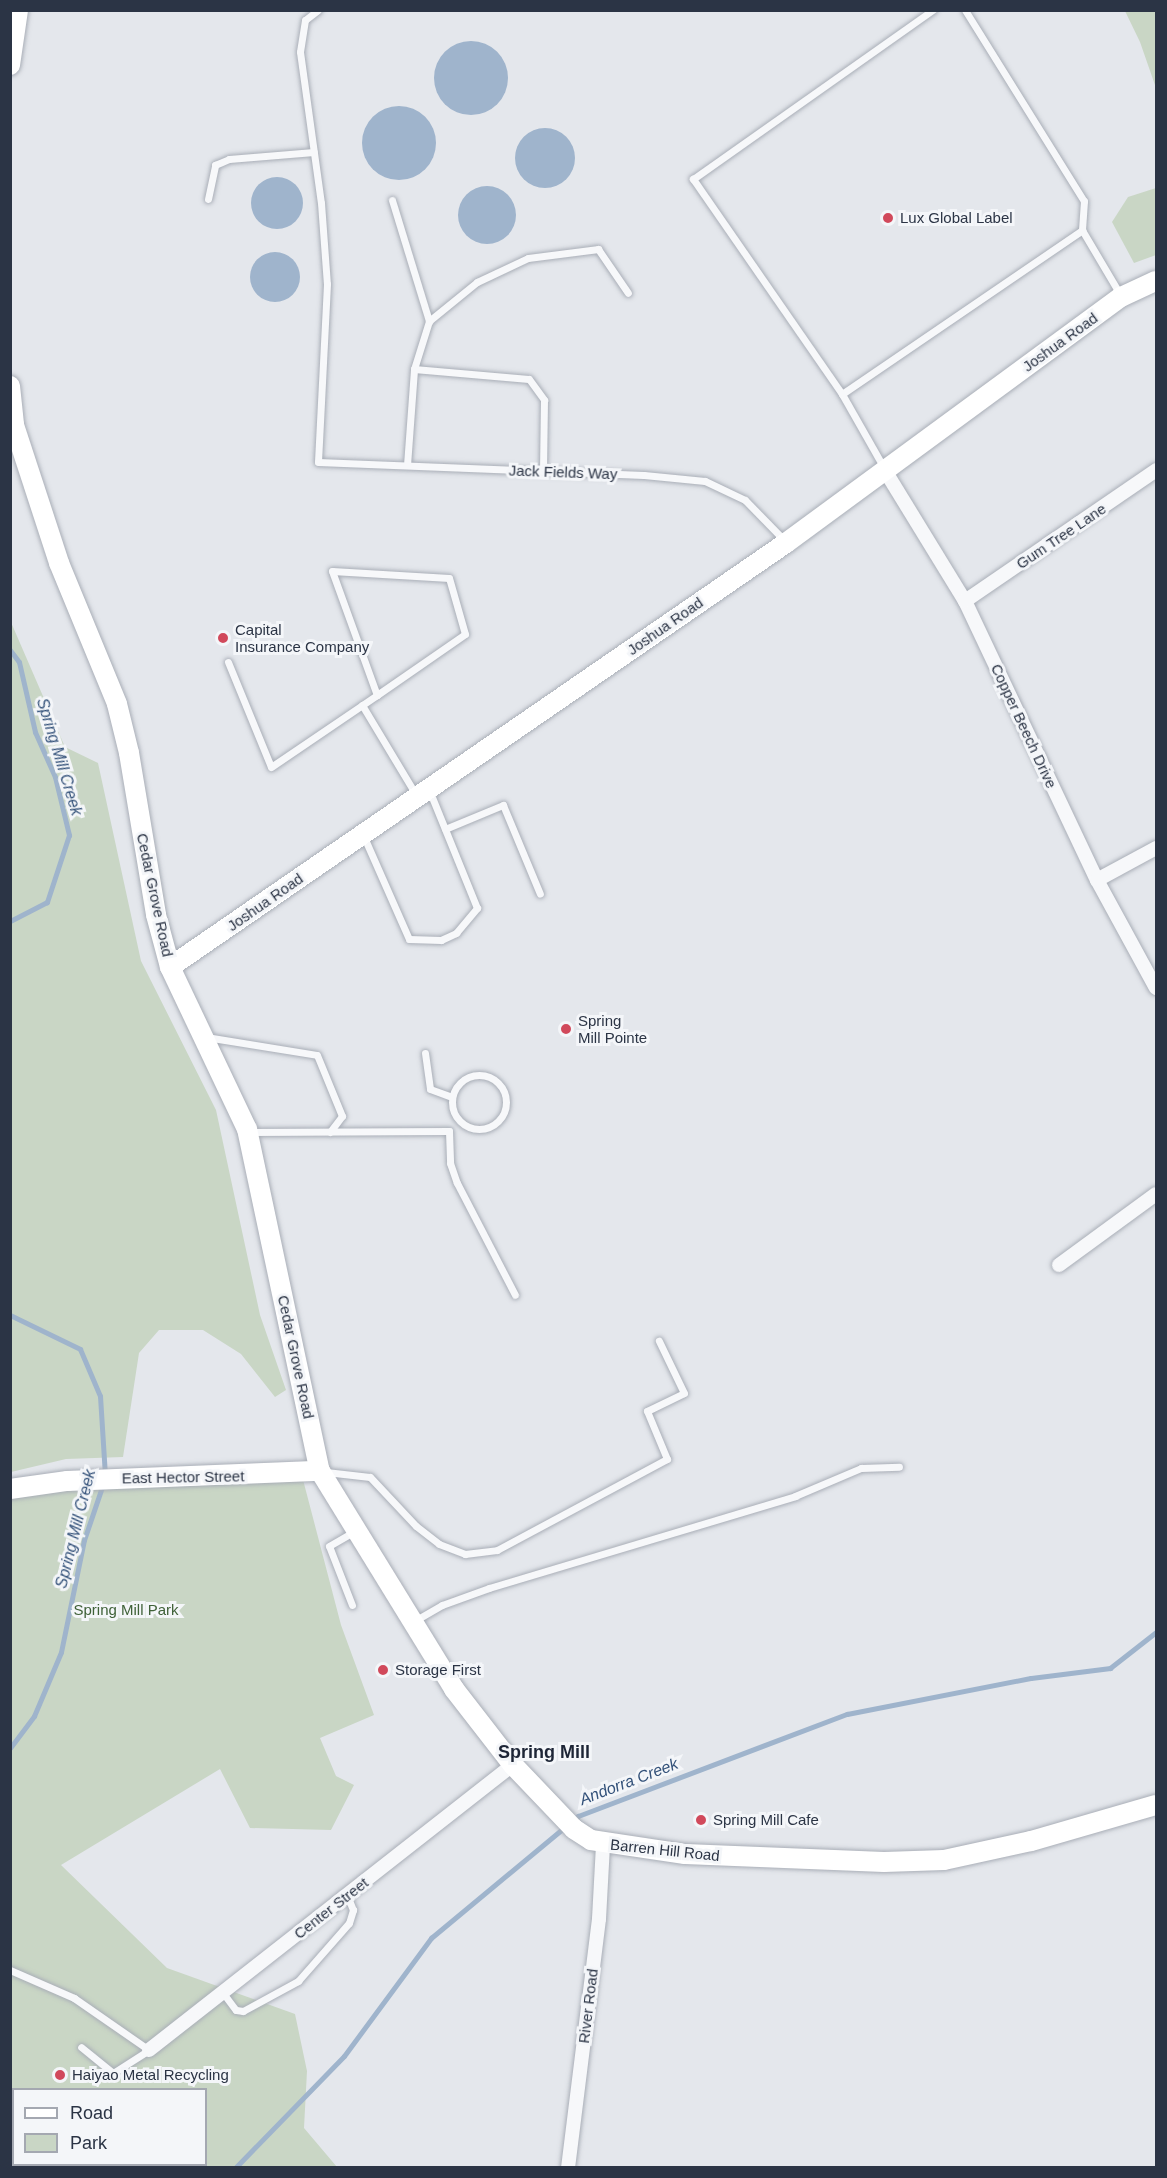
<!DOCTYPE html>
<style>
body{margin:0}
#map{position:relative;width:1167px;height:2178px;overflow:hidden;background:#e4e7ec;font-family:Arial,sans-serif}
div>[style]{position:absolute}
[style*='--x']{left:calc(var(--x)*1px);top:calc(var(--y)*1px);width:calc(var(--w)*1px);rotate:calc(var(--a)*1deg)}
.green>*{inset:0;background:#c9d6c5}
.water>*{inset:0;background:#9fb4cc}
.round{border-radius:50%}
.stream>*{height:5px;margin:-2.5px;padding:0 2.5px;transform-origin:2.5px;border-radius:2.5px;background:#9fb4cc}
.roads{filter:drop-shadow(0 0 2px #a9aeb7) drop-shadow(0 0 2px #a9aeb7)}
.lane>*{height:7px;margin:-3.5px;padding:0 3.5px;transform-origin:3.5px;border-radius:3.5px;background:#f7f8fa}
.lane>.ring{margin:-3.5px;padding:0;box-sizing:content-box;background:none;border:7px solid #f7f8fa;border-radius:50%}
.street>*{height:14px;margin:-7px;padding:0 7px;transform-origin:7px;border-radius:7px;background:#f7f8fa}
.secondary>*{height:20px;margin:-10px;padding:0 10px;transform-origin:10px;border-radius:10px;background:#fff}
.dots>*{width:16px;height:16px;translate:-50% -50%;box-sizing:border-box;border:3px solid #f4f6f9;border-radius:50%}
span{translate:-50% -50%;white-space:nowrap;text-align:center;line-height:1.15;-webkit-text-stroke:6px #f4f6f9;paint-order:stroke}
.poi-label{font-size:15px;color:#2b3445}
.left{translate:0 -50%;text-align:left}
.street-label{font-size:15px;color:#2b3445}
.park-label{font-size:15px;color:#3f6138}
.water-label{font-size:16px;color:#34527a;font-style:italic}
.quarter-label{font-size:18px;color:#1d2536;font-weight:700}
.frame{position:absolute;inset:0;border:12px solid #2b3445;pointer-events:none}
.legend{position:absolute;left:12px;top:2088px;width:195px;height:78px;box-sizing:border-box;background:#f4f6f9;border:2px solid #a4a8b1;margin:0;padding:8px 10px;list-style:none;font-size:18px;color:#2b3445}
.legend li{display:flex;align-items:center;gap:12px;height:30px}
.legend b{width:30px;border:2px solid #a4a8b1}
</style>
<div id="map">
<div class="green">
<div style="clip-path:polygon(1125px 11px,1156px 11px,1156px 88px,1140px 42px)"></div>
<div style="clip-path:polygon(1156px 188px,1156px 255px,1134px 263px,1112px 222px,1128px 197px)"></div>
<div style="clip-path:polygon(10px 620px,65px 747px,98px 763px,141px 961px,216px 1110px,260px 1315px,286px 1390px,275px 1397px,241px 1354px,203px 1330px,159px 1330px,139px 1353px,123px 1457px,66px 1459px,11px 1472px)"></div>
<div style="clip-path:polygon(evenodd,301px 1472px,341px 1625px,374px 1715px,320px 1738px,336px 1776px,354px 1785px,331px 1830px,250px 1828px,220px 1769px,61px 1865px,167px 1968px,295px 2014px,307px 2071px,304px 2128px,337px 2167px,11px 2167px,10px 1493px,301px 1472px,14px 2090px,206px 2090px,206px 2164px,14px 2164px,14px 2090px)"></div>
</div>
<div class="water">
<div class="round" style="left:434px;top:41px;width:74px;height:74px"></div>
<div class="round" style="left:362px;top:106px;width:74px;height:74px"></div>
<div class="round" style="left:515px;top:128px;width:60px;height:60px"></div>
<div class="round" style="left:251px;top:177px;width:52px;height:52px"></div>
<div class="round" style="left:458px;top:186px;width:58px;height:58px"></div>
<div class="round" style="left:250px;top:252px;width:50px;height:50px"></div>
</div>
<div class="stream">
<div style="--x:10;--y:650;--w:15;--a:53"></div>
<div style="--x:19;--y:662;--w:72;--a:77.1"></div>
<div style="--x:35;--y:732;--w:49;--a:66"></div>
<div style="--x:55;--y:777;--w:60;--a:76.4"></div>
<div style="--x:69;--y:835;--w:71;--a:108.2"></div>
<div style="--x:47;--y:902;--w:42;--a:152.8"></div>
<div style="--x:10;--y:1315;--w:78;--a:25.9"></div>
<div style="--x:80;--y:1349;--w:51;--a:66.9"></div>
<div style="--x:100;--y:1396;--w:79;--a:86.4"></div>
<div style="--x:10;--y:1748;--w:40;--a:-53"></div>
<div style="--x:34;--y:1716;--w:69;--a:-67.1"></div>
<div style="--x:61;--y:1652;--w:114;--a:-78.4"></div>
<div style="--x:84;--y:1540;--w:59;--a:-71.3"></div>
<div style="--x:235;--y:2168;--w:156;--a:-45.8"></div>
<div style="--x:344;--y:2056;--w:147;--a:-53.6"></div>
<div style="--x:431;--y:1938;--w:191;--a:-39.7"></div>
<div style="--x:578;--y:1816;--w:288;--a:-20.8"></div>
<div style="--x:847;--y:1714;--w:187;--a:-11.1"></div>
<div style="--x:1031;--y:1678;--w:80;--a:-7.2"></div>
<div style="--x:1110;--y:1668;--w:58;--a:-38"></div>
</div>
<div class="roads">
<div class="lane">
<div style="--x:318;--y:10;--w:16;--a:142"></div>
<div style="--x:305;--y:20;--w:32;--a:99"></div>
<div style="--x:300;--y:52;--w:152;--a:82.1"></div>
<div style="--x:321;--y:203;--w:81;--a:85.8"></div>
<div style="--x:327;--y:284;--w:178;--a:92.9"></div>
<div style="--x:318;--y:462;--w:326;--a:2.3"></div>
<div style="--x:644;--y:475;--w:61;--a:5.6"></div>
<div style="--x:705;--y:481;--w:44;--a:25.4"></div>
<div style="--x:745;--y:500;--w:59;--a:45.7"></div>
<div style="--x:965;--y:10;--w:225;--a:58.1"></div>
<div style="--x:1084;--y:201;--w:29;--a:94"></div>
<div style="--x:1082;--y:230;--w:77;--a:59.4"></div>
<div style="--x:208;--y:199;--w:35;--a:-78"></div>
<div style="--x:215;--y:165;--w:15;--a:-23"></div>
<div style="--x:229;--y:159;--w:85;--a:-4.7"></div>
<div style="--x:392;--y:200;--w:127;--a:73"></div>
<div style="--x:414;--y:369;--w:115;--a:5"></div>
<div style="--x:529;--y:379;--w:26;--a:54"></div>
<div style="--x:544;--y:400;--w:71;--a:90.8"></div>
<div style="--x:842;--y:394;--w:291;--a:-34.3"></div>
<div style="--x:407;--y:465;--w:96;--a:-85.8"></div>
<div style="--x:414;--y:369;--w:50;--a:-72.6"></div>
<div style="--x:429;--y:321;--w:62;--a:-39.1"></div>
<div style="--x:477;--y:282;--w:56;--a:-25.2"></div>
<div style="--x:528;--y:258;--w:71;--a:-7.3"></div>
<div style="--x:598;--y:249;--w:53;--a:55.7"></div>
<div style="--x:884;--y:468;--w:85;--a:-119.6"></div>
<div style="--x:842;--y:394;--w:262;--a:-124.7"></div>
<div style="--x:693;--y:179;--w:294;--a:-35.2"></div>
<div style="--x:228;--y:662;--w:113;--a:67.7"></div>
<div style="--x:271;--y:767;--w:128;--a:-34.2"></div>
<div style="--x:377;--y:695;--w:107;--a:-34.7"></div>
<div style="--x:465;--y:634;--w:58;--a:-105.9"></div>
<div style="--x:449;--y:578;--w:117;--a:-176.6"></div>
<div style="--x:332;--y:571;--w:132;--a:70.1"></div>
<div style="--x:362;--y:705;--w:105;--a:59"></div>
<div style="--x:445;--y:829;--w:63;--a:-22.5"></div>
<div style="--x:503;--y:805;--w:96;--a:67.4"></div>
<div style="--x:364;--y:837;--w:111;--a:66.2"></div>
<div style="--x:409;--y:939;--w:32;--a:2"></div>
<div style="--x:441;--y:940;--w:17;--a:-25"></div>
<div style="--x:456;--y:933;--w:33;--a:-50"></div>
<div style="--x:477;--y:908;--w:125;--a:-112.1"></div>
<div style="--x:206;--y:1037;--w:112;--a:9.2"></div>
<div style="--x:317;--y:1055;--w:66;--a:67.7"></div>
<div style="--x:342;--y:1116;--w:20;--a:127"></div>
<div style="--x:425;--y:1053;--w:36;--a:82"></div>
<div style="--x:430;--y:1089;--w:23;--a:20"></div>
<div class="ring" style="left:452px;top:1075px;width:47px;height:47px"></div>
<div style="--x:250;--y:1132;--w:199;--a:-0.3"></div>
<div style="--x:449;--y:1131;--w:32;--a:88"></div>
<div style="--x:450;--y:1163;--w:21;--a:71"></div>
<div style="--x:457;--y:1183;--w:126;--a:62.6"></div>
<div style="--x:326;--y:1472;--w:44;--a:6.5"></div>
<div style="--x:370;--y:1477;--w:67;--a:46.8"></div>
<div style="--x:416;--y:1526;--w:29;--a:38"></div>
<div style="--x:439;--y:1544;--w:28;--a:21"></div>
<div style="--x:465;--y:1554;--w:32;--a:-7"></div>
<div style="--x:497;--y:1550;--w:193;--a:-28.2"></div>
<div style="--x:667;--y:1459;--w:52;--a:-112.6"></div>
<div style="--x:647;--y:1411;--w:41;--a:-25.9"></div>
<div style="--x:684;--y:1393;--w:58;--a:-115.7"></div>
<div style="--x:352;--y:1605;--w:63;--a:-111.3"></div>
<div style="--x:329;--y:1546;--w:30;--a:-30"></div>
<div style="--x:416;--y:1620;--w:30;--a:-30"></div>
<div style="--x:442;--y:1605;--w:50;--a:-19.9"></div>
<div style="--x:489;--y:1588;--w:320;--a:-16.7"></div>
<div style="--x:795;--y:1496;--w:72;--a:-23"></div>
<div style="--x:861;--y:1468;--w:38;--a:-2"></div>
<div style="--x:10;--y:1970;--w:70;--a:23.6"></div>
<div style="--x:74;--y:1998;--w:91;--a:34.7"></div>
<div style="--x:149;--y:2050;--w:43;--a:147.4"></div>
<div style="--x:113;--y:2073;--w:41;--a:-140.9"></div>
<div style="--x:223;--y:1993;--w:21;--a:53"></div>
<div style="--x:236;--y:2010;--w:7;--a:8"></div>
<div style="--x:243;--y:2011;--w:63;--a:-28.6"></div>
<div style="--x:298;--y:1981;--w:77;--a:-48.7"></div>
<div style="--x:349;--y:1923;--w:14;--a:-73"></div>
<div style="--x:353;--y:1910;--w:16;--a:-112"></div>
</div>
<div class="street">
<div style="--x:884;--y:469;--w:155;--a:58.5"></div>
<div style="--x:965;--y:601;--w:309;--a:64.7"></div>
<div style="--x:1097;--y:880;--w:123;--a:61.4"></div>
<div style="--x:965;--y:601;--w:232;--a:-34.4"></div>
<div style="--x:1097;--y:880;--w:67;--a:-28.5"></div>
<div style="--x:1059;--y:1265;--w:120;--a:-36.2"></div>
<div style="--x:149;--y:2050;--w:462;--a:-38.1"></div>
<div style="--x:568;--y:2168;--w:251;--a:-82.9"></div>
<div style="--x:599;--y:1919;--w:75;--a:-86.9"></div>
</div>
<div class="secondary">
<div style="--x:10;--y:65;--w:56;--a:-81.7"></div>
<div style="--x:10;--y:386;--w:39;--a:84"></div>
<div style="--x:14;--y:425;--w:145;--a:71.9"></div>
<div style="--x:59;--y:563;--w:152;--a:67.6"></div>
<div style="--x:117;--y:704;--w:50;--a:76.2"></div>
<div style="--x:129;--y:753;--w:164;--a:80.5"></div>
<div style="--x:156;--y:915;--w:54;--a:74.9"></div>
<div style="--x:170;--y:967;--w:179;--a:64.6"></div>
<div style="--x:247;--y:1129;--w:350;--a:78"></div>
<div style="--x:320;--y:1471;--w:256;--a:58.4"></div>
<div style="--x:454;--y:1689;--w:96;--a:52.2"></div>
<div style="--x:513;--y:1765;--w:88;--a:46.4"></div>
<div style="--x:574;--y:1829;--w:20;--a:33"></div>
<div style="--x:591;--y:1840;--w:95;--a:8.5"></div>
<div style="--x:685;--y:1854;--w:199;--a:2.3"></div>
<div style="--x:884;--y:1862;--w:60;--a:-1.9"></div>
<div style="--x:944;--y:1860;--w:89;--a:-12.3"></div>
<div style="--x:1031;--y:1841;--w:130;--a:-16.1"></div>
<div style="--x:170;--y:967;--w:748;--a:-34.54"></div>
<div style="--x:786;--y:543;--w:416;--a:-36.3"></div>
<div style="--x:1121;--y:297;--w:38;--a:-25"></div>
<div style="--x:10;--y:1489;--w:58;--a:-8"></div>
<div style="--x:67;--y:1481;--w:253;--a:-2.3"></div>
</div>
</div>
<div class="dots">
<div style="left:888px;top:218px;background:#d1495b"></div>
<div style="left:223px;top:638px;background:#d1495b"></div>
<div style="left:566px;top:1029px;background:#d1495b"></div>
<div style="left:383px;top:1670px;background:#d1495b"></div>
<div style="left:701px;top:1820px;background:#d1495b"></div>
<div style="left:60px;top:2075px;background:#d1495b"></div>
</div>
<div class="poi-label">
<span class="left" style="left:900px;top:218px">Lux Global Label</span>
<span class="left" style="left:235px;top:638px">Capital<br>Insurance Company</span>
<span class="left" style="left:578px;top:1029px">Spring<br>Mill Pointe</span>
<span class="left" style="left:395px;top:1670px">Storage First</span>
<span class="left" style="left:713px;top:1820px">Spring Mill Cafe</span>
<span class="left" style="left:72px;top:2075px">Haiyao Metal Recycling</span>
</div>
<div class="street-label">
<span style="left:1060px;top:342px;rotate:-36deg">Joshua Road</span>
<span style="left:563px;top:472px;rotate:2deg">Jack Fields Way</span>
<span style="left:1061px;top:536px;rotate:-34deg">Gum Tree Lane</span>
<span style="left:665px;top:626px;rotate:-35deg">Joshua Road</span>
<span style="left:1024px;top:726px;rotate:65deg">Copper Beech Drive</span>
<span style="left:155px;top:895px;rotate:78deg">Cedar Grove Road</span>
<span style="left:265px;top:902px;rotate:-35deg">Joshua Road</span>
<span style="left:296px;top:1357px;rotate:78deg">Cedar Grove Road</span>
<span style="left:183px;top:1477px;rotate:-1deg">East Hector Street</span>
<span style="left:665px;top:1850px;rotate:6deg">Barren Hill Road</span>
<span style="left:331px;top:1908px;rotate:-38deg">Center Street</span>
<span style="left:588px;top:2006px;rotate:-83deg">River Road</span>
</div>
<div class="park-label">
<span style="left:126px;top:1610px">Spring Mill Park</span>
</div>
<div class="water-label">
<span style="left:59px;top:757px;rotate:73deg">Spring Mill Creek</span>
<span style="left:76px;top:1529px;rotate:-76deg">Spring Mill Creek</span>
<span style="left:629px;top:1782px;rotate:-21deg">Andorra Creek</span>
</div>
<div class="quarter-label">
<span style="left:544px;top:1752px">Spring Mill</span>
</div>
<div class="frame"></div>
<ul class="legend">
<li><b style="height:8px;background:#fff"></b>Road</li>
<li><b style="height:16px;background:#c9d6c5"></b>Park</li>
</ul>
</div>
